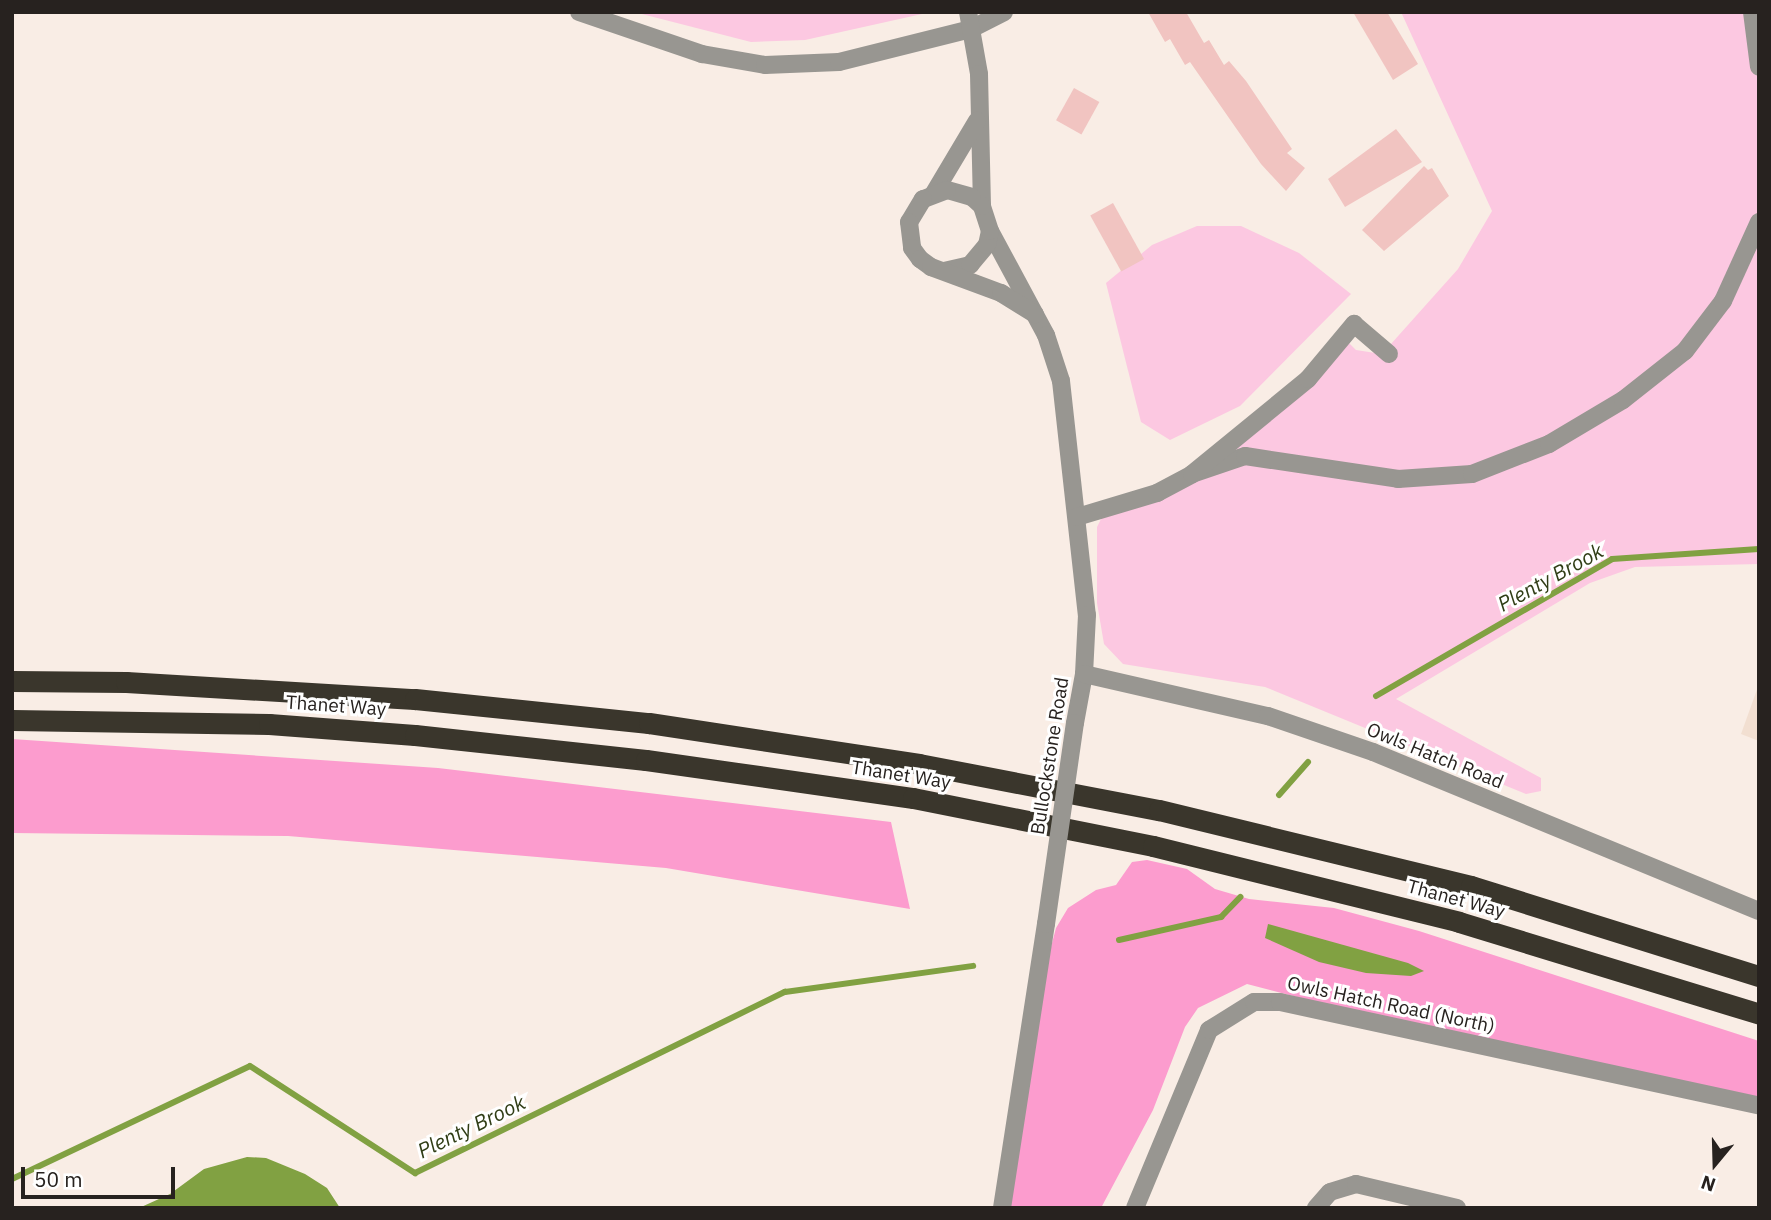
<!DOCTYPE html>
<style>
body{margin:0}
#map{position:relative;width:1771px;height:1220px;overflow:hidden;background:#f9ede5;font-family:"IBM Plex Sans",sans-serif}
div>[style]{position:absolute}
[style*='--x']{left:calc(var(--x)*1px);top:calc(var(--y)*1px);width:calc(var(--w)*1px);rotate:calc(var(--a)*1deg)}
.built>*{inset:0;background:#f2dfd1}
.green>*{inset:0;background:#fcc8e1}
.forest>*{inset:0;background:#fc9cce}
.water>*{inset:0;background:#81a142}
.stream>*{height:6px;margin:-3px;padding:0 3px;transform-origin:3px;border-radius:3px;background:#81a142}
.building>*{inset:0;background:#f1c4c1;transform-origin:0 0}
.minor>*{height:18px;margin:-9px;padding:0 9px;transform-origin:9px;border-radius:9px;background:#989691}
.highway>*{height:21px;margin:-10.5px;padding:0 10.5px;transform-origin:10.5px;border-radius:10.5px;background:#3a362c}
.minor-bridge>*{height:18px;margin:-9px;padding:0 9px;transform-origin:9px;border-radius:9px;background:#989691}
span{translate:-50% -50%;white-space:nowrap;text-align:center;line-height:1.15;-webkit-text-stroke:6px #fff;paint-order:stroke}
.street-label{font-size:19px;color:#27221f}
.water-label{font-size:21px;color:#303d16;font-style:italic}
.frame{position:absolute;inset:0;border:14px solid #27221f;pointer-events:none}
.north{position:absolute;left:1680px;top:1129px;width:70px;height:70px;-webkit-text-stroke:5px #fff;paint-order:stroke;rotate:199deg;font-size:19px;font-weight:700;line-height:28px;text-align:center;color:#27221f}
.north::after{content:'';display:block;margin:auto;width:24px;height:32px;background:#27221f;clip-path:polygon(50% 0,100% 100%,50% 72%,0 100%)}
.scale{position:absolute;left:21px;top:1167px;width:154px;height:32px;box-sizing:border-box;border:4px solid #27221f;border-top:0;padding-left:9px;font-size:21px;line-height:24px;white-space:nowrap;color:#27221f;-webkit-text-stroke:5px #fff;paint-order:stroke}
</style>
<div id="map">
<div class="built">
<div style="clip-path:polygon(1759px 684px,1759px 741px,1741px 734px)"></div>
</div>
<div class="green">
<div style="clip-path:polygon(634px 12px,931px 12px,805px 40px,751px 42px)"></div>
<div style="clip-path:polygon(1401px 12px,1759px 12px,1759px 564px,1635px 567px,1590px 583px,1396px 699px,1541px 778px,1541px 791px,1526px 794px,1265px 687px,1123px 664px,1104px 644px,1097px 603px,1097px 527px,1105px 511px,1147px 500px,1234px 436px,1342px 336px,1356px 350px,1382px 354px,1458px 269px,1492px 211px)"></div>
<div style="clip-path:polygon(1197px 226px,1241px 226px,1299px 253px,1351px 294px,1240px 406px,1170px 440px,1141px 422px,1106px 283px,1152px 245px)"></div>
</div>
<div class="forest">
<div style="clip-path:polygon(12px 739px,438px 768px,891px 822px,910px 909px,666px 868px,288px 836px,12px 833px)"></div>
<div style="clip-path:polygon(1147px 860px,1187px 869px,1215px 889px,1249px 899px,1334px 908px,1419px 931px,1759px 1041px,1759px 1097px,1347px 1010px,1247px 984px,1198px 1008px,1185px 1027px,1153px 1110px,1101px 1208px,1006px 1208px,1042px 981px,1056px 928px,1068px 908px,1096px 890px,1116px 885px,1132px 862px)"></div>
</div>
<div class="water">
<div style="clip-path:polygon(1268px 924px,1408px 963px,1424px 971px,1411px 976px,1366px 973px,1319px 962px,1265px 938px)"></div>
<div style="clip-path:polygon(247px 1157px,266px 1158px,305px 1174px,327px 1188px,340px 1208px,139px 1208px,170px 1194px,204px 1169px)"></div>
</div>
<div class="stream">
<div style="--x:1376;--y:696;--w:273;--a:-30.1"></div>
<div style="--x:1612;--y:559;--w:147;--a:-3.9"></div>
<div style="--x:1279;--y:795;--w:44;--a:-48.7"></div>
<div style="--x:1119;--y:940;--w:105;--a:-12.7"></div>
<div style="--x:1221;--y:917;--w:28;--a:-46"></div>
<div style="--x:12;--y:1179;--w:263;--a:-25.4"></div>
<div style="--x:250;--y:1066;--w:197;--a:33"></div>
<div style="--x:415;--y:1173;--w:412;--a:-26.1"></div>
<div style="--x:785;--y:992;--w:190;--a:-7.9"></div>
</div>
<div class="building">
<div style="clip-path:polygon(1148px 12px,1186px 12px,1204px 43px,1209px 40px,1224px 65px,1229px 61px,1246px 81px,1292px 149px,1287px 153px,1305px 168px,1286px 191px,1261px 164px,1190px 62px,1185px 65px,1170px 39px,1165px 42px)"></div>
<div style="clip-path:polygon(1353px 12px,1387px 12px,1418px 64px,1393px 80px)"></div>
<div style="left:1074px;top:88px;width:29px;height:37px;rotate:29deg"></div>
<div style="clip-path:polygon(1396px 129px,1422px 162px,1345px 207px,1328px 179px)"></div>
<div style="clip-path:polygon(1424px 166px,1428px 170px,1432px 168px,1449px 196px,1384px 251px,1362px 230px)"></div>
<div style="left:1113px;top:203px;width:64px;height:26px;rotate:61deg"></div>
</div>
<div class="minor">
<div style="--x:579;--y:12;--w:130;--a:18.9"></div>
<div style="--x:702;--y:54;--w:64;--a:9.9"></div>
<div style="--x:765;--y:65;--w:74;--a:-2.3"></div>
<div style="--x:839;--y:62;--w:136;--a:-14"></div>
<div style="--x:971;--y:29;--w:37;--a:-27"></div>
<div style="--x:968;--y:12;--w:63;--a:79.9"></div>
<div style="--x:979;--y:74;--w:132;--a:88.7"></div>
<div style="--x:1752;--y:12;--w:55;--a:82.7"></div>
<div style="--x:934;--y:193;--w:84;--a:-59.2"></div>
<div style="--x:990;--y:231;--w:118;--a:61.7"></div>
<div style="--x:1046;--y:335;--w:48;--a:71.9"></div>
<div style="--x:1061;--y:381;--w:235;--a:83.7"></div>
<div style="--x:1087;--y:615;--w:59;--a:92.9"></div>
<div style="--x:1084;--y:674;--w:50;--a:100.4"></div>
<div style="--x:944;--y:271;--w:27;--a:-13"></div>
<div style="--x:970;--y:265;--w:26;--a:-50"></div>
<div style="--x:987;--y:245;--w:14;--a:-78"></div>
<div style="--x:990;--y:231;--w:26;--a:-108"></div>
<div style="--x:982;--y:206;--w:13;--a:-138"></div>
<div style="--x:972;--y:197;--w:26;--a:-164"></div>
<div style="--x:947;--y:190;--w:26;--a:159"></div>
<div style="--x:923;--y:199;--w:27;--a:121"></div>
<div style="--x:909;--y:222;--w:26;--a:83"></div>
<div style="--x:912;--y:248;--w:14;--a:54"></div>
<div style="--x:920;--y:259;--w:14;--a:36"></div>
<div style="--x:931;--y:267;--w:75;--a:20.4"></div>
<div style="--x:1001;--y:293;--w:40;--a:32"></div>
<div style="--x:1192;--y:474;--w:56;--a:-18.8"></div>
<div style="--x:1245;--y:456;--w:155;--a:8.5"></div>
<div style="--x:1398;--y:479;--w:74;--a:-3.9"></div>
<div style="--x:1472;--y:474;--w:83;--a:-21.3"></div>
<div style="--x:1549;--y:444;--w:86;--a:-30.7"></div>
<div style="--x:1623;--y:400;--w:79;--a:-38.3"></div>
<div style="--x:1685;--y:351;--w:63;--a:-52.8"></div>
<div style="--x:1723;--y:301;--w:87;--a:-65.5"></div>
<div style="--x:1077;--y:517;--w:84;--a:-16.7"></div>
<div style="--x:1157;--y:493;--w:40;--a:-28"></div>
<div style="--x:1192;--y:474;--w:150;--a:-39.3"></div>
<div style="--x:1308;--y:379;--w:72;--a:-50.1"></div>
<div style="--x:1354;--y:324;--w:46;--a:40.6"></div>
<div style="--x:1084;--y:674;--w:189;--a:12.9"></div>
<div style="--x:1268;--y:716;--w:111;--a:18.9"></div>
<div style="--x:1373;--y:752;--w:417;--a:22.4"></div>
<div style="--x:1002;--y:1208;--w:287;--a:-81.2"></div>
<div style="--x:1135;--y:1208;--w:193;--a:-67.4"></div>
<div style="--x:1209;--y:1030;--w:53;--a:-31.9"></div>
<div style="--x:1254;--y:1002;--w:26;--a:0"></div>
<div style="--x:1280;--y:1002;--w:490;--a:12.2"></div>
<div style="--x:1316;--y:1208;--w:21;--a:-49"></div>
<div style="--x:1330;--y:1192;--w:27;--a:-17"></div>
<div style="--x:1356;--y:1184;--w:104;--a:13.4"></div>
</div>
<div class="highway">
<div style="--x:12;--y:681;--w:114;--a:0.5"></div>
<div style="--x:126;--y:682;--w:289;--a:3.4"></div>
<div style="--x:415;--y:699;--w:235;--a:5.9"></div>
<div style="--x:649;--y:723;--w:273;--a:8.6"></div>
<div style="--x:919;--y:764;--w:244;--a:10.9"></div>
<div style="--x:1159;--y:810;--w:321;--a:13.7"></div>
<div style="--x:1471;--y:886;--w:302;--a:17.4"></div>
<div style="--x:12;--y:720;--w:257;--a:0.9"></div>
<div style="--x:269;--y:724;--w:146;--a:4.3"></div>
<div style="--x:415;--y:735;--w:232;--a:6.2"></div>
<div style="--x:646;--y:760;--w:270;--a:8.1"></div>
<div style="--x:913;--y:798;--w:245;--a:11.3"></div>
<div style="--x:1153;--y:846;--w:315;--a:13.9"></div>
<div style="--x:1459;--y:922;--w:314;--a:17"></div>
</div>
<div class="minor-bridge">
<div style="--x:1046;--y:924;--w:203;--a:-81.8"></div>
</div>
<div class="street-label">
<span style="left:336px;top:706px;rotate:4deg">Thanet Way</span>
<span style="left:1050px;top:756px;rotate:-81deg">Bullockstone Road</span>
<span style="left:1435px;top:756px;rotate:22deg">Owls Hatch Road</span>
<span style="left:901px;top:775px;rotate:9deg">Thanet Way</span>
<span style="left:1456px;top:899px;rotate:15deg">Thanet Way</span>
<span style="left:1391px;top:1005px;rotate:12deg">Owls Hatch Road (North)</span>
</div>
<div class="water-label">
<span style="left:1550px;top:577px;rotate:-29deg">Plenty Brook</span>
<span style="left:471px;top:1126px;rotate:-26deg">Plenty Brook</span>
</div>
<div class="frame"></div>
<div class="north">N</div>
<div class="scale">50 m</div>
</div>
